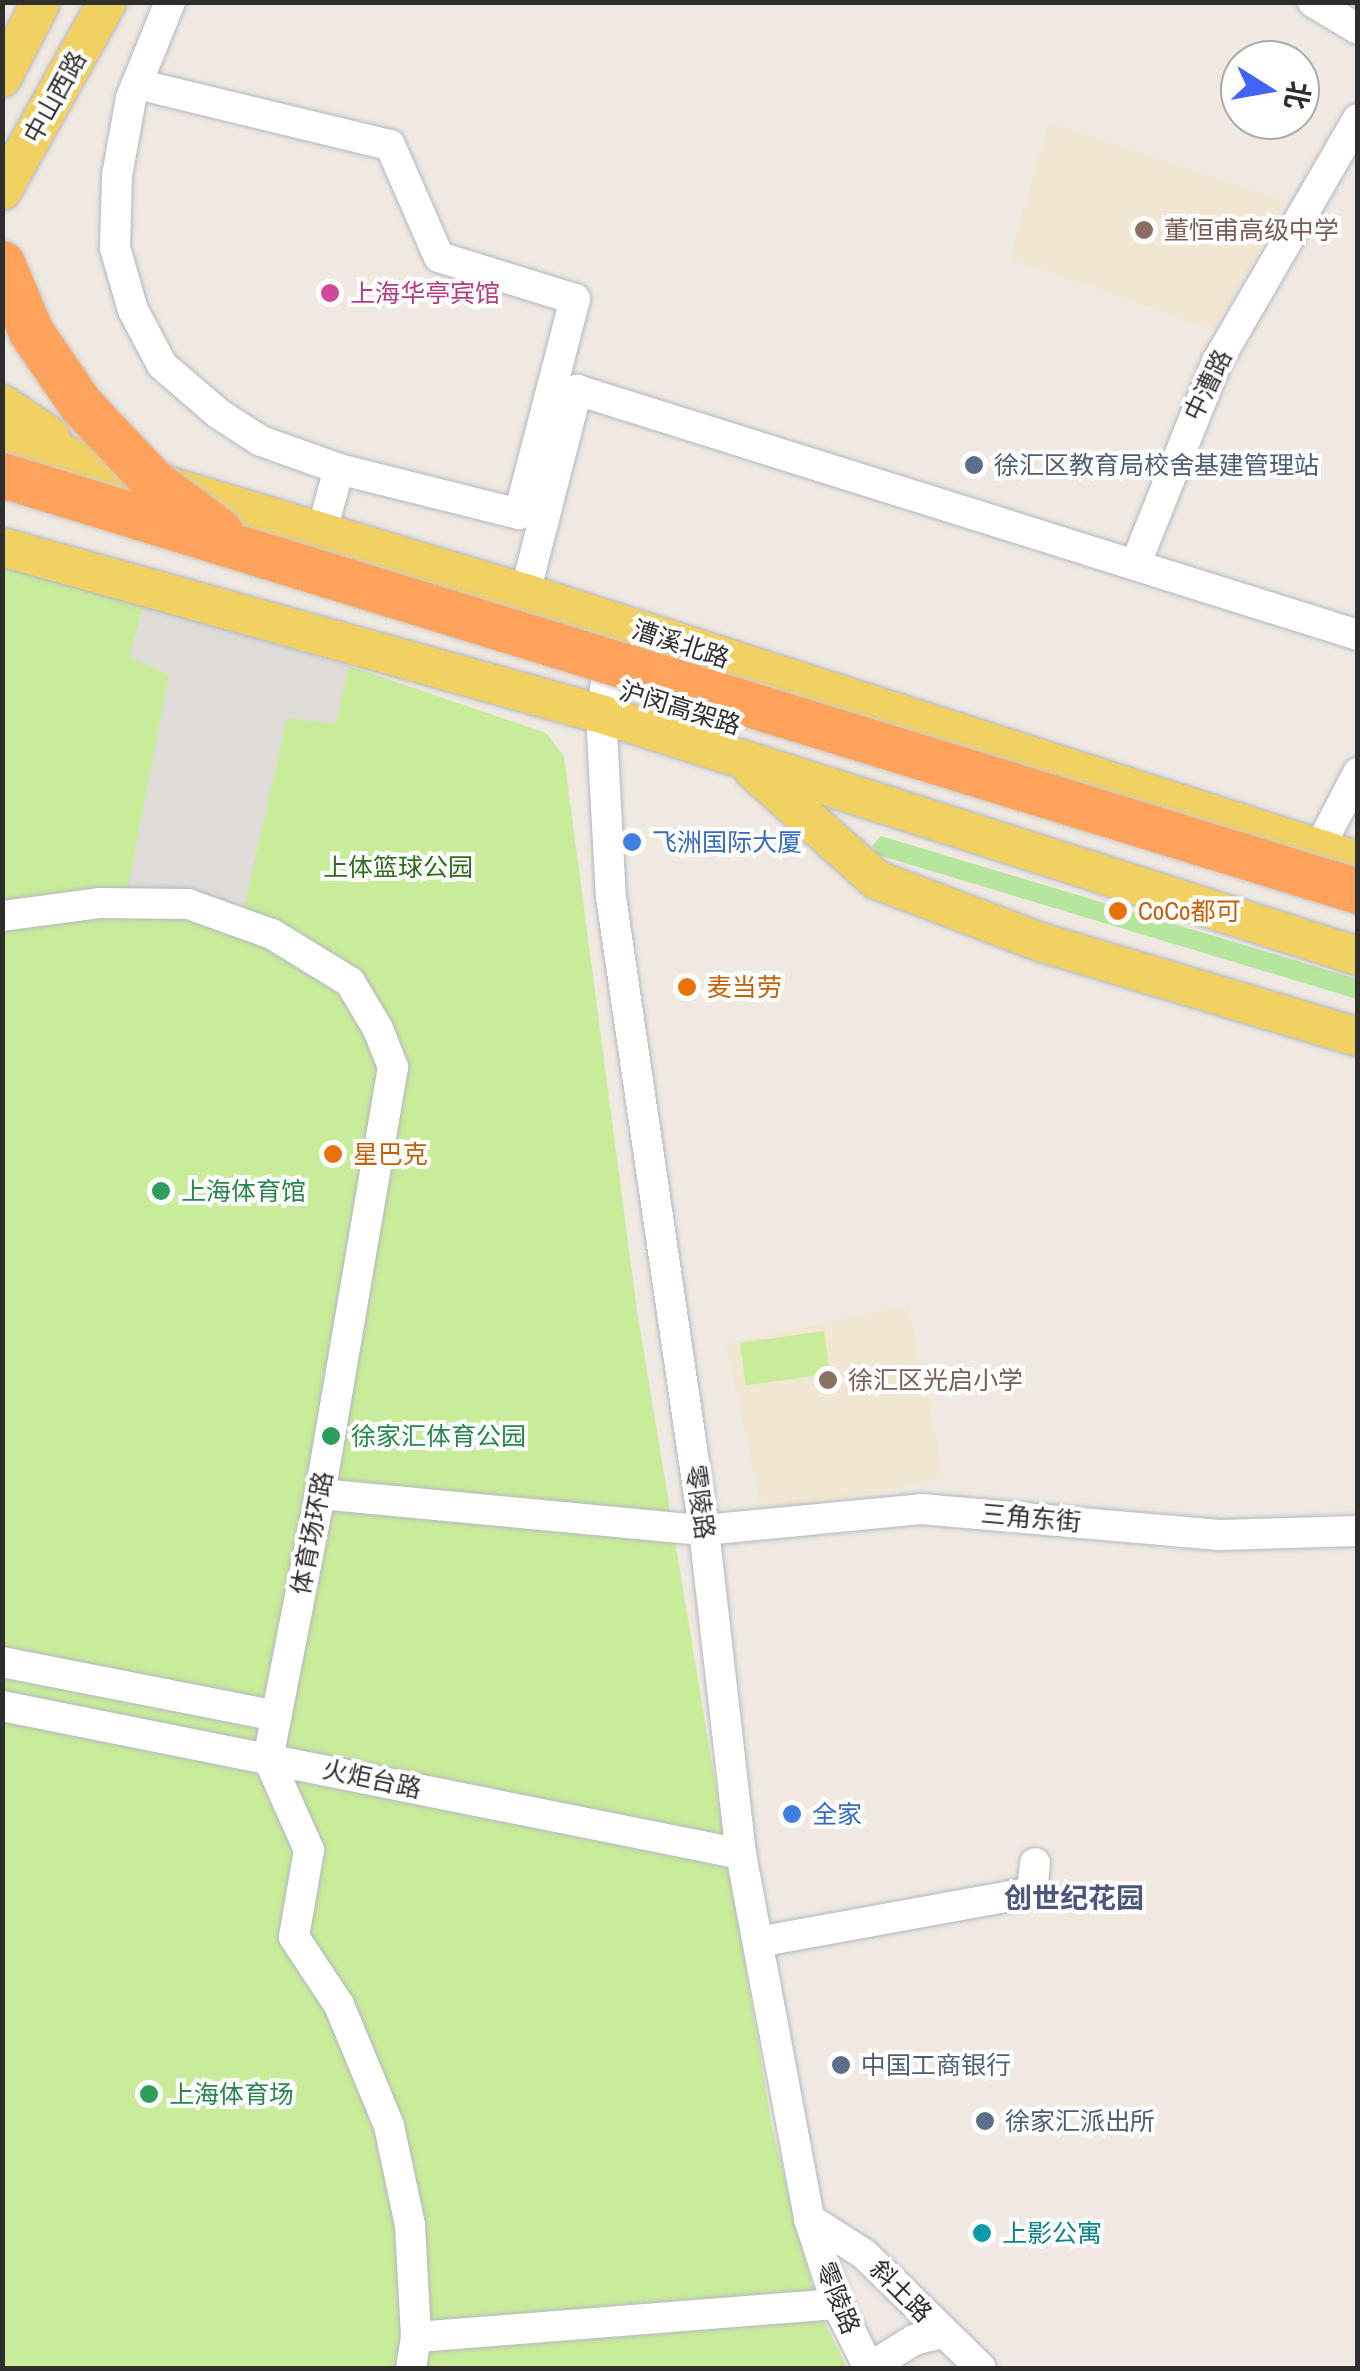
<!DOCTYPE html>
<meta charset="utf-8">
<style>
body{margin:0}
#map{position:relative;width:1360px;height:2371px;overflow:hidden;background:#efe9e1;font-family:"Archivo Narrow","Noto Sans SC",sans-serif}
div>[style]{position:absolute}
[style*='--x']{left:calc(var(--x)*1px);top:calc(var(--y)*1px);width:calc(var(--w)*1px);rotate:calc(var(--a)*1deg)}
.education>*{inset:0;background:#f0e6d1;transform-origin:0 0}
.green>*{inset:0;background:#b6e59e}
.pitch>*{inset:0;background:#c9ec9a;transform-origin:0 0}
.plaza>*{inset:0;background:#dfdcd8}
.roads{filter:drop-shadow(0 0 2px #b4b7c1) drop-shadow(0 0 2px #b4b7c1)}
.minor>*{height:30px;margin:-15px;padding:0 15px;transform-origin:15px;border-radius:15px;background:#fff}
.major>*{height:38px;margin:-19px;padding:0 19px;transform-origin:19px;border-radius:19px;background:#f2d163}
.bridges{filter:drop-shadow(0 0 2px #c9c9c9) drop-shadow(0 0 2px #c9c9c9)}
.highway-bridge>*{height:45px;margin:-22.5px;padding:0 22.5px;transform-origin:22.5px;border-radius:22.5px;background:#ffa35c}
.dots>*{width:28px;height:28px;translate:-50% -50%;box-sizing:border-box;border:5px solid #fff;border-radius:50%}
span{translate:-50% -50%;white-space:nowrap;text-align:center;line-height:1.15;-webkit-text-stroke:8px #fff;paint-order:stroke}
.street-label{font-size:25px;color:#2e2e2e}
.education-label{font-size:25px;color:#785e54}
.left{translate:0 -50%;text-align:left}
.hotel-label{font-size:25px;color:#b23c85}
.service-label{font-size:25px;color:#4e5e75}
.shop-label{font-size:25px;color:#366cbe}
.park-label{font-size:25px;color:#2c6e1b}
.food-label{font-size:25px;color:#c56008}
.leisure-label{font-size:25px;color:#27864d}
.culture-label{font-size:25px;color:#0d838f}
.neighbourhood-label{font-size:28px;color:#4d5680;font-weight:700}
.frame{position:absolute;inset:0;border:5px solid #2e2e2e;pointer-events:none}
.north{position:absolute;left:1220px;top:40px;width:100px;height:100px;box-sizing:border-box;background:#fff;border:2px solid #ababab;border-radius:50%;rotate:101deg;font-size:28px;font-weight:700;line-height:40px;text-align:center;color:#2e2e2e}
.north::after{content:'';display:block;margin:auto;width:35px;height:45px;background:#4264fb;clip-path:polygon(50% 0,100% 100%,50% 72%,0 100%)}
</style>
<div id="map">
<div class="education">
<div style="clip-path:polygon(1049px 122px,1286px 201px,1215px 330px,1009px 258px)"></div>
<div style="left:908px;top:1305px;width:176px;height:186px;rotate:78deg"></div>
</div>
<div class="green">
<div style="clip-path:polygon(881px 836px,1357px 979px,1357px 999px,878px 855px,872px 846px)"></div>
</div>
<div class="pitch">
<div style="clip-path:polygon(2px 565px,349px 666px,546px 733px,564px 756px,637px 1311px,772px 2127px,818px 2309px,847px 2368px,3px 2368px)"></div>
<div style="left:824px;top:1331px;width:43px;height:85px;rotate:82deg"></div>
</div>
<div class="plaza">
<div style="clip-path:polygon(143px 606px,349px 666px,336px 724px,287px 718px,241px 922px,125px 903px,169px 675px,129px 657px)"></div>
</div>
<div class="roads">
<div class="minor">
<div style="--x:170;--y:2;--w:104;--a:112.1"></div>
<div style="--x:131;--y:98;--w:79;--a:100.2"></div>
<div style="--x:117;--y:176;--w:72;--a:91.6"></div>
<div style="--x:115;--y:248;--w:65;--a:73.8"></div>
<div style="--x:133;--y:310;--w:62;--a:62.2"></div>
<div style="--x:162;--y:365;--w:75;--a:40.7"></div>
<div style="--x:219;--y:414;--w:50;--a:32.7"></div>
<div style="--x:261;--y:441;--w:83;--a:19.7"></div>
<div style="--x:339;--y:469;--w:63;--a:105.6"></div>
<div style="--x:1313;--y:2;--w:52;--a:31"></div>
<div style="--x:137;--y:84;--w:260;--a:13.6"></div>
<div style="--x:390;--y:145;--w:122;--a:66.4"></div>
<div style="--x:439;--y:257;--w:142;--a:17.2"></div>
<div style="--x:575;--y:299;--w:222;--a:104.6"></div>
<div style="--x:519;--y:514;--w:186;--a:-166"></div>
<div style="--x:1136;--y:563;--w:217;--a:-68.1"></div>
<div style="--x:1217;--y:362;--w:281;--a:-59.9"></div>
<div style="--x:525;--y:593;--w:210;--a:-75.6"></div>
<div style="--x:577;--y:390;--w:819;--a:17.42"></div>
<div style="--x:612;--y:645;--w:70;--a:99.1"></div>
<div style="--x:601;--y:714;--w:183;--a:86.9"></div>
<div style="--x:611;--y:897;--w:640;--a:81.64"></div>
<div style="--x:704;--y:1530;--w:326;--a:83.5"></div>
<div style="--x:741;--y:1854;--w:371;--a:79.4"></div>
<div style="--x:809;--y:2219;--w:89;--a:71.8"></div>
<div style="--x:837;--y:2304;--w:72;--a:63.4"></div>
<div style="--x:1318;--y:850;--w:87;--a:-62.5"></div>
<div style="--x:2;--y:916;--w:98;--a:-7.6"></div>
<div style="--x:99;--y:903;--w:89;--a:0.6"></div>
<div style="--x:188;--y:904;--w:89;--a:19.7"></div>
<div style="--x:272;--y:934;--w:92;--a:31.6"></div>
<div style="--x:350;--y:982;--w:55;--a:59.2"></div>
<div style="--x:378;--y:1029;--w:41;--a:68.5"></div>
<div style="--x:393;--y:1067;--w:433;--a:99.7"></div>
<div style="--x:320;--y:1494;--w:269;--a:101.1"></div>
<div style="--x:268;--y:1758;--w:101;--a:66"></div>
<div style="--x:309;--y:1850;--w:88;--a:99.8"></div>
<div style="--x:294;--y:1937;--w:82;--a:56.5"></div>
<div style="--x:339;--y:2005;--w:131;--a:67.5"></div>
<div style="--x:389;--y:2126;--w:101;--a:78"></div>
<div style="--x:410;--y:2225;--w:112;--a:86.9"></div>
<div style="--x:416;--y:2337;--w:31;--a:99"></div>
<div style="--x:320;--y:1494;--w:386;--a:5.4"></div>
<div style="--x:704;--y:1530;--w:218;--a:-5.5"></div>
<div style="--x:921;--y:1509;--w:299;--a:5"></div>
<div style="--x:1219;--y:1535;--w:139;--a:-1.6"></div>
<div style="--x:2;--y:1662;--w:280;--a:11.1"></div>
<div style="--x:2;--y:1706;--w:754;--a:11.32"></div>
<div style="--x:758;--y:1942;--w:279;--a:-10.3"></div>
<div style="--x:1032;--y:1892;--w:29;--a:-84"></div>
<div style="--x:809;--y:2219;--w:65;--a:32.5"></div>
<div style="--x:864;--y:2254;--w:163;--a:44.3"></div>
<div style="--x:416;--y:2337;--w:422;--a:-4.5"></div>
<div style="--x:869;--y:2368;--w:53;--a:-31.9"></div>
<div style="--x:914;--y:2340;--w:29;--a:-14"></div>
</div>
<div class="major">
<div style="--x:2;--y:78;--w:85;--a:-62.8"></div>
<div style="--x:2;--y:191;--w:216;--a:-60.9"></div>
<div style="--x:2;--y:404;--w:59;--a:34"></div>
<div style="--x:2;--y:436;--w:546;--a:16.71"></div>
<div style="--x:525;--y:593;--w:875;--a:17.83"></div>
<div style="--x:2;--y:547;--w:622;--a:15.58"></div>
<div style="--x:601;--y:714;--w:795;--a:17.73"></div>
<div style="--x:753;--y:770;--w:166;--a:41.6"></div>
<div style="--x:877;--y:880;--w:178;--a:20.8"></div>
<div style="--x:1043;--y:943;--w:329;--a:16.6"></div>
</div>
</div>
<div class="bridges">
<div class="highway-bridge">
<div style="--x:2;--y:263;--w:75;--a:67.2"></div>
<div style="--x:31;--y:332;--w:88;--a:55.6"></div>
<div style="--x:81;--y:405;--w:106;--a:46.5"></div>
<div style="--x:154;--y:482;--w:82;--a:36.6"></div>
<div style="--x:2;--y:475;--w:1418;--a:17.06"></div>
</div>
</div>
<div class="dots">
<div style="left:1144px;top:230px;background:#8d6e63"></div>
<div style="left:330px;top:293px;background:#d1479c"></div>
<div style="left:974px;top:465px;background:#5c6f8a"></div>
<div style="left:632px;top:842px;background:#3f7fe0"></div>
<div style="left:1118px;top:911px;background:#e8710a"></div>
<div style="left:687px;top:987px;background:#e8710a"></div>
<div style="left:333px;top:1154px;background:#e8710a"></div>
<div style="left:161px;top:1191px;background:#2e9e5b"></div>
<div style="left:828px;top:1380px;background:#8d6e63"></div>
<div style="left:331px;top:1436px;background:#2e9e5b"></div>
<div style="left:792px;top:1814px;background:#3f7fe0"></div>
<div style="left:841px;top:2065px;background:#5c6f8a"></div>
<div style="left:149px;top:2094px;background:#2e9e5b"></div>
<div style="left:985px;top:2121px;background:#5c6f8a"></div>
<div style="left:982px;top:2233px;background:#0f9aa8"></div>
</div>
<div class="street-label">
<span style="left:55px;top:97px;rotate:-61deg">中山西路</span>
<span style="left:1208px;top:385px;rotate:-64deg">中漕路</span>
<span style="left:681px;top:644px;rotate:18deg">漕溪北路</span>
<span style="left:680px;top:708px;rotate:17deg">沪闵高架路</span>
<span style="left:700px;top:1502px;rotate:82deg">零陵路</span>
<span style="left:1031px;top:1518px;rotate:5deg">三角东街</span>
<span style="left:312px;top:1533px;rotate:-79deg">体育场环路</span>
<span style="left:372px;top:1779px;rotate:12deg">火炬台路</span>
<span style="left:901px;top:2291px;rotate:45deg">斜土路</span>
<span style="left:838px;top:2298px;rotate:68deg">零陵路</span>
</div>
<div class="education-label">
<span class="left" style="left:1164px;top:230px">董恒甫高级中学</span>
<span class="left" style="left:848px;top:1380px">徐汇区光启小学</span>
</div>
<div class="hotel-label">
<span class="left" style="left:350px;top:293px">上海华亭宾馆</span>
</div>
<div class="service-label">
<span class="left" style="left:994px;top:465px">徐汇区教育局校舍基建管理站</span>
<span class="left" style="left:861px;top:2065px">中国工商银行</span>
<span class="left" style="left:1005px;top:2121px">徐家汇派出所</span>
</div>
<div class="shop-label">
<span class="left" style="left:652px;top:842px">飞洲国际大厦</span>
<span class="left" style="left:812px;top:1814px">全家</span>
</div>
<div class="park-label">
<span style="left:398px;top:867px">上体篮球公园</span>
</div>
<div class="food-label">
<span class="left" style="left:1138px;top:911px">CoCo都可</span>
<span class="left" style="left:707px;top:987px">麦当劳</span>
<span class="left" style="left:353px;top:1154px">星巴克</span>
</div>
<div class="leisure-label">
<span class="left" style="left:181px;top:1191px">上海体育馆</span>
<span class="left" style="left:351px;top:1436px">徐家汇体育公园</span>
<span class="left" style="left:169px;top:2094px">上海体育场</span>
</div>
<div class="culture-label">
<span class="left" style="left:1002px;top:2233px">上影公寓</span>
</div>
<div class="neighbourhood-label">
<span style="left:1074px;top:1898px">创世纪花园</span>
</div>
<div class="frame"></div>
<div class="north">北</div>
</div>
